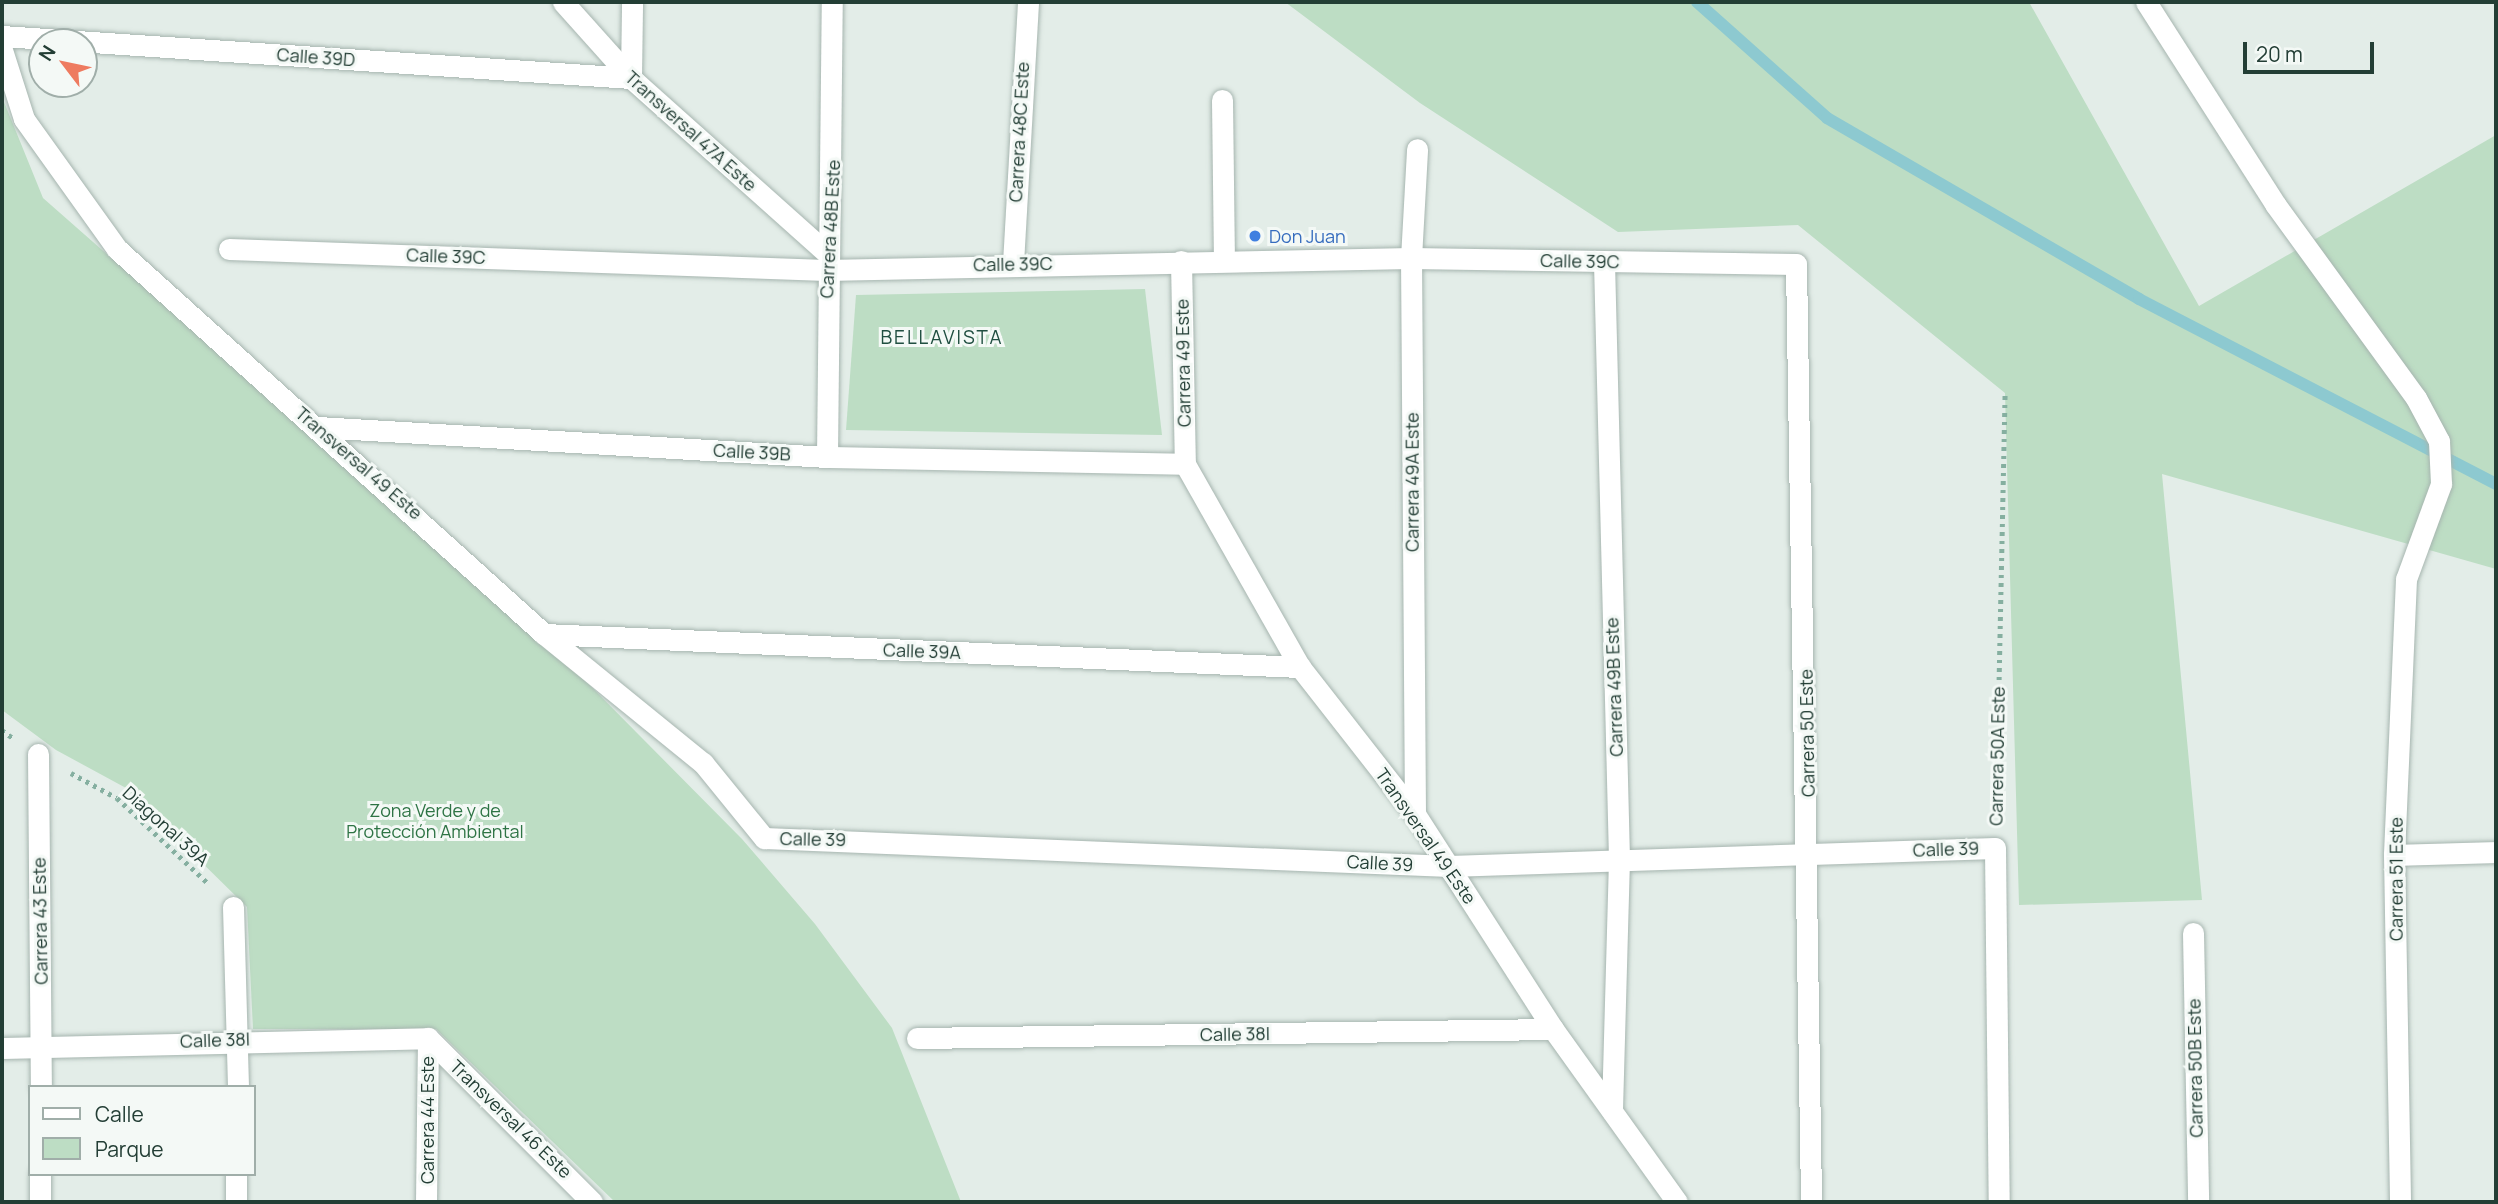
<!DOCTYPE html>
<meta charset="utf-8">
<style>
body{margin:0}
#map{position:relative;width:2498px;height:1204px;overflow:hidden;background:#e3ede8;font-family:Manrope,sans-serif}
div>[style]{position:absolute}
[style*='--x']{left:calc(var(--x)*1px);top:calc(var(--y)*1px);width:calc(var(--w)*1px);rotate:calc(var(--a)*1deg)}
.green>*{inset:0;background:#bdddc4}
.stream>*{height:12px;margin:-6px;padding:0 6px;transform-origin:6px;border-radius:6px;background:#8dc9d0}
.path>*{height:4.5px;margin-top:-2.25px;transform-origin:0;background:repeating-linear-gradient(90deg,#85afa0 0 3.5px,transparent 0 8.5px)}
.roads{filter:drop-shadow(0 0 2px #a6b5af) drop-shadow(0 0 2px #a6b5af)}
.minor>*{height:21px;margin:-10.5px;padding:0 10.5px;transform-origin:10.5px;border-radius:10.5px;background:#fff}
.dots>*{width:19px;height:19px;translate:-50% -50%;box-sizing:border-box;border:4px solid #f4f9f6;border-radius:50%}
span{translate:-50% -50%;white-space:nowrap;text-align:center;line-height:1.15;-webkit-text-stroke:6px #f4f9f6;paint-order:stroke}
.street-label{font-size:18px;color:#233e35}
.shop-label{font-size:18px;color:#366cbe}
.left{translate:0 -50%;text-align:left}
.park-label{font-size:18px;color:#2e7445}
.neighbourhood-label{font-size:19px;color:#204f41;letter-spacing:2px}
.frame{position:absolute;inset:0;border:4px solid #233e35;pointer-events:none}
.legend{position:absolute;left:28px;top:1085px;width:228px;height:91px;box-sizing:border-box;background:#f4f9f6;border:2px solid #a0aea9;margin:0;padding:9px 12px;list-style:none;font-size:21px;color:#233e35}
.legend li{display:flex;align-items:center;gap:14px;height:35px}
.legend b{width:35px;border:2px solid #a0aea9}
.north{position:absolute;left:28px;top:28px;width:70px;height:70px;box-sizing:border-box;background:#f4f9f6;border:2px solid #a0aea9;border-radius:50%;rotate:302deg;font-size:19px;font-weight:700;line-height:28px;text-align:center;color:#233e35}
.north::after{content:'';display:block;margin:auto;width:24px;height:32px;background:#ee7b60;clip-path:polygon(50% 0,100% 100%,50% 72%,0 100%)}
.scale{position:absolute;left:2243px;top:42px;width:131px;height:32px;box-sizing:border-box;border:4px solid #233e35;border-top:0;padding-left:9px;font-size:21px;line-height:24px;white-space:nowrap;color:#233e35;-webkit-text-stroke:5px #f4f9f6;paint-order:stroke}
</style>
<div id="map">
<div class="green">
<div style="clip-path:polygon(1285px 2px,2029px 2px,2199px 306px,2496px 135px,2496px 569px,2162px 474px,2202px 900px,2019px 905px,2005px 393px,1798px 225px,1618px 232px,1420px 103px)"></div>
<div style="clip-path:polygon(2px 97px,43px 198px,541px 636px,742px 839px,815px 924px,892px 1028px,961px 1202px,615px 1202px,436px 1029px,253px 1029px,247px 907px,126px 788px,56px 750px,2px 710px)"></div>
<div style="clip-path:polygon(1145px 289px,1162px 435px,846px 430px,856px 295px)"></div>
</div>
<div class="stream">
<div style="--x:1697;--y:2;--w:174;--a:41.7"></div>
<div style="--x:1827;--y:118;--w:361;--a:30.1"></div>
<div style="--x:2139;--y:299;--w:402;--a:27.4"></div>
</div>
<div class="path">
<div style="--x:2;--y:730;--w:14;--a:36"></div>
<div style="--x:71;--y:773;--w:52;--a:28.5"></div>
<div style="--x:117;--y:798;--w:127;--a:43.1"></div>
<div style="--x:1996;--y:816;--w:423;--a:-88.8"></div>
</div>
<div class="roads">
<div class="minor">
<div style="--x:563;--y:2;--w:102;--a:48.2"></div>
<div style="--x:631;--y:78;--w:263;--a:41.8"></div>
<div style="--x:2146;--y:2;--w:240;--a:57.4"></div>
<div style="--x:2275;--y:204;--w:240;--a:54"></div>
<div style="--x:2416;--y:398;--w:49;--a:61.9"></div>
<div style="--x:2439;--y:441;--w:43;--a:87.3"></div>
<div style="--x:2441;--y:484;--w:101;--a:110.2"></div>
<div style="--x:2406;--y:579;--w:276;--a:92.5"></div>
<div style="--x:2394;--y:855;--w:347;--a:89"></div>
<div style="--x:2;--y:36;--w:630;--a:3.82"></div>
<div style="--x:631;--y:78;--w:76;--a:-89.2"></div>
<div style="--x:2;--y:50;--w:72;--a:72.3"></div>
<div style="--x:24;--y:119;--w:160;--a:54.4"></div>
<div style="--x:117;--y:249;--w:575;--a:42.04"></div>
<div style="--x:544;--y:634;--w:205;--a:39.1"></div>
<div style="--x:703;--y:763;--w:97;--a:50.9"></div>
<div style="--x:764;--y:838;--w:686;--a:2.34"></div>
<div style="--x:1449;--y:866;--w:546;--a:-1.89"></div>
<div style="--x:1995;--y:848;--w:354;--a:89.4"></div>
<div style="--x:1222;--y:100;--w:161;--a:89.3"></div>
<div style="--x:229;--y:249;--w:597;--a:2.01"></div>
<div style="--x:826;--y:270;--w:585;--a:-1.18"></div>
<div style="--x:1411;--y:258;--w:385;--a:0.9"></div>
<div style="--x:1796;--y:264;--w:938;--a:89.08"></div>
<div style="--x:1181;--y:261;--w:203;--a:88.9"></div>
<div style="--x:1185;--y:464;--w:233;--a:60.5"></div>
<div style="--x:1300;--y:667;--w:187;--a:52"></div>
<div style="--x:1415;--y:814;--w:255;--a:57.3"></div>
<div style="--x:1553;--y:1029;--w:213;--a:54.4"></div>
<div style="--x:1604;--y:262;--w:597;--a:88.56"></div>
<div style="--x:1619;--y:859;--w:252;--a:91.6"></div>
<div style="--x:1013;--y:263;--w:261;--a:-86.7"></div>
<div style="--x:318;--y:427;--w:510;--a:3.37"></div>
<div style="--x:827;--y:457;--w:358;--a:1.1"></div>
<div style="--x:827;--y:457;--w:455;--a:-89.4"></div>
<div style="--x:544;--y:634;--w:757;--a:2.5"></div>
<div style="--x:38;--y:754;--w:333;--a:89.5"></div>
<div style="--x:1415;--y:814;--w:556;--a:-90.41"></div>
<div style="--x:1411;--y:258;--w:109;--a:-86.8"></div>
<div style="--x:2394;--y:855;--w:102;--a:-1.7"></div>
<div style="--x:233;--y:907;--w:180;--a:88.4"></div>
<div style="--x:2193;--y:933;--w:269;--a:88.9"></div>
<div style="--x:428;--y:1038;--w:232;--a:45"></div>
<div style="--x:917;--y:1038;--w:636;--a:-0.81"></div>
<div style="--x:2;--y:1048;--w:426;--a:-1.3"></div>
<div style="--x:40;--y:1202;--w:28;--a:-90"></div>
<div style="--x:236;--y:1202;--w:28;--a:-90"></div>
<div style="--x:426;--y:1202;--w:164;--a:-89.3"></div>
</div>
</div>
<div class="dots">
<div style="left:1255px;top:236px;background:#3f7fe0"></div>
</div>
<div class="street-label">
<span style="left:316px;top:57px;rotate:4deg">Calle 39D</span>
<span style="left:691px;top:131px;rotate:42deg">Transversal 47A Este</span>
<span style="left:1019px;top:132px;rotate:-87deg">Carrera 48C Este</span>
<span style="left:830px;top:229px;rotate:-87deg">Carrera 48B Este</span>
<span style="left:446px;top:256px;rotate:2deg">Calle 39C</span>
<span style="left:1580px;top:261px;rotate:1deg">Calle 39C</span>
<span style="left:1013px;top:264px;rotate:-1deg">Calle 39C</span>
<span style="left:1183px;top:363px;rotate:-91deg">Carrera 49 Este</span>
<span style="left:752px;top:452px;rotate:3deg">Calle 39B</span>
<span style="left:359px;top:463px;rotate:41deg">Transversal 49 Este</span>
<span style="left:1412px;top:482px;rotate:-90deg">Carrera 49A Este</span>
<span style="left:922px;top:651px;rotate:2deg">Calle 39A</span>
<span style="left:1614px;top:687px;rotate:-92deg">Carrera 49B Este</span>
<span style="left:1807px;top:733px;rotate:-91deg">Carrera 50 Este</span>
<span style="left:1997px;top:756px;rotate:-89deg">Carrera 50A Este</span>
<span style="left:166px;top:826px;rotate:42deg">Diagonal 39A</span>
<span style="left:1426px;top:836px;rotate:55deg">Transversal 49 Este</span>
<span style="left:813px;top:839px;rotate:1deg">Calle 39</span>
<span style="left:1946px;top:849px;rotate:-2deg">Calle 39</span>
<span style="left:1380px;top:863px;rotate:3deg">Calle 39</span>
<span style="left:2396px;top:879px;rotate:-90deg">Carrera 51 Este</span>
<span style="left:40px;top:921px;rotate:-91deg">Carrera 43 Este</span>
<span style="left:1235px;top:1034px;rotate:-1deg">Calle 38I</span>
<span style="left:215px;top:1040px;rotate:-2deg">Calle 38I</span>
<span style="left:2195px;top:1068px;rotate:-91deg">Carrera 50B Este</span>
<span style="left:511px;top:1119px;rotate:44deg">Transversal 46 Este</span>
<span style="left:427px;top:1120px;rotate:-90deg">Carrera 44 Este</span>
</div>
<div class="shop-label">
<span class="left" style="left:1269px;top:236px">Don Juan</span>
</div>
<div class="park-label">
<span style="left:435px;top:821px">Zona Verde y de<br>Protección Ambiental</span>
</div>
<div class="neighbourhood-label">
<span style="left:942px;top:338px">BELLAVISTA</span>
</div>
<div class="frame"></div>
<ul class="legend">
<li><b style="height:9px;background:#fff"></b>Calle</li>
<li><b style="height:19px;background:#bdddc4"></b>Parque</li>
</ul>
<div class="north">N</div>
<div class="scale">20 m</div>
</div>
